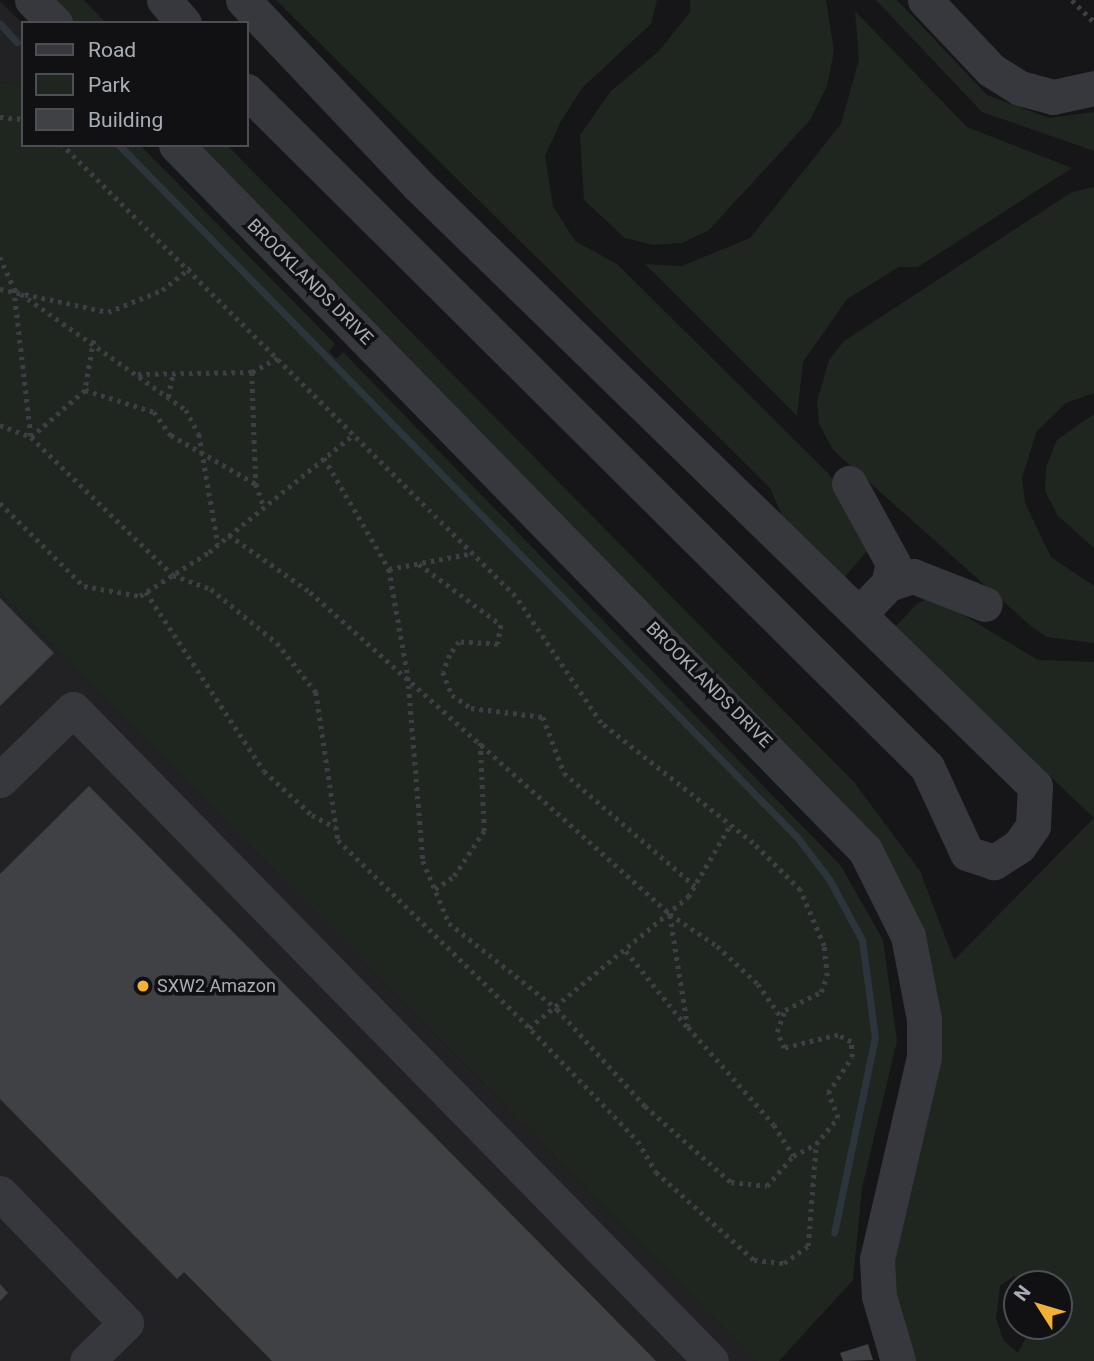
<!DOCTYPE html>
<style>
body{margin:0}
#map{position:relative;width:1094px;height:1361px;overflow:hidden;background:#161618;font-family:Roboto,sans-serif}
div>[style]{position:absolute}
[style*='--x']{left:calc(var(--x)*1px);top:calc(var(--y)*1px);width:calc(var(--w)*1px);rotate:calc(var(--a)*1deg)}
.built>*{inset:0;background:#222225}
.green>*{inset:0;background:#1e261f}
.stream>*{height:7px;margin:-3.5px;padding:0 3.5px;transform-origin:3.5px;border-radius:3.5px;background:#2c353c}
.building>*{inset:0;background:#404145}
.path>*{height:4.5px;margin-top:-2.25px;transform-origin:0;background:repeating-linear-gradient(90deg,#3d3f44 0 3.5px,transparent 0 8.5px)}
.minor>*{height:35px;margin:-17.5px;padding:0 17.5px;transform-origin:17.5px;border-radius:17.5px;background:#37383d}
.dots>*{width:19px;height:19px;translate:-50% -50%;box-sizing:border-box;border:4px solid #111113;border-radius:50%}
span{translate:-50% -50%;white-space:nowrap;text-align:center;line-height:1.15;-webkit-text-stroke:7px #111113;paint-order:stroke}
.street-label{font-size:18px;color:#a8adb8}
.poi-label{font-size:18px;color:#a8adb8}
.left{translate:0 -50%;text-align:left}
.legend{position:absolute;left:21px;top:21px;width:228px;height:126px;box-sizing:border-box;background:#111113;border:2px solid #4d4f55;margin:0;padding:9px 12px;list-style:none;font-size:21px;color:#a8adb8}
.legend li{display:flex;align-items:center;gap:14px;height:35px}
.legend b{width:35px;border:2px solid #4d4f55}
.north{position:absolute;left:1003px;top:1270px;width:70px;height:70px;box-sizing:border-box;background:#111113;border:2px solid #4d4f55;border-radius:50%;rotate:307deg;font-size:19px;font-weight:700;line-height:28px;text-align:center;color:#a8adb8}
.north::after{content:'';display:block;margin:auto;width:24px;height:32px;background:#f2b134;clip-path:polygon(50% 0,100% 100%,50% 72%,0 100%)}
</style>
<div id="map">
<div class="built">
<div style="clip-path:polygon(0 1px,23px 24px,23px 85px,0 82px)"></div>
<div style="clip-path:polygon(0 592px,58px 651px,756px 1361px,0 1361px)"></div>
</div>
<div class="green">
<div style="clip-path:polygon(53px 0,84px 0,106px 23px,76px 23px)"></div>
<div style="clip-path:polygon(276px 0,657px 0,651px 24px,582px 88px,560px 123px,545px 156px,553px 206px,575px 241px,617px 264px,828px 473px,871px 536px,872px 545px,844px 578px,784px 520px,770px 488px)"></div>
<div style="clip-path:polygon(690px 0,826px 0,834px 51px,827px 86px,810px 120px,709px 230px,682px 243px,653px 245px,625px 238px,584px 200px,580px 135px,611px 91px,659px 51px,690px 12px)"></div>
<div style="clip-path:polygon(876px 0,897px 0,987px 95px,1049px 118px,1094px 112px,1094px 151px,982px 112px)"></div>
<div style="clip-path:polygon(855px 11px,967px 127px,1072px 168px,918px 267px,899px 267px,847px 299px,803px 362px,797px 416px,645px 264px,682px 266px,750px 238px,841px 124px,859px 60px)"></div>
<div style="clip-path:polygon(0 82px,23px 85px,23px 145px,140px 145px,335px 344px,329px 351px,336px 359px,343px 352px,841px 866px,883px 940px,897px 1041px,862px 1188px,853px 1280px,779px 1361px,756px 1361px,0 592px)"></div>
<div style="clip-path:polygon(evenodd,196px 145px,227px 145px,854px 782px,920px 871px,954px 960px,1094px 818px,894px 628px,918px 603px,934px 597px,1038px 660px,1094px 662px,1094px 1361px,914px 1361px,896px 1305px,893px 1269px,937px 1036px,857px 818px,196px 145px,1014px 1276px,1026px 1284px,1059px 1284px,1059px 1326px,1032px 1326px,1018px 1353px,1004px 1341px,996px 1319px,1000px 1286px,1014px 1276px)"></div>
<div style="clip-path:polygon(1094px 187px,1094px 393px,1066px 403px,1037px 431px,1022px 478px,1025px 503px,1051px 557px,1094px 586px,1094px 643px,1047px 637px,1032px 627px,833px 450px,819px 424px,817px 401px,829px 360px,844px 341px,1072px 192px)"></div>
<div style="clip-path:polygon(1094px 414px,1094px 548px,1058px 516px,1045px 491px,1046px 467px,1057px 440px)"></div>
</div>
<div class="stream">
<div style="--x:0;--y:24;--w:25;--a:47"></div>
<div style="--x:119;--y:145;--w:969;--a:45.59"></div>
<div style="--x:797;--y:837;--w:53;--a:52.7"></div>
<div style="--x:829;--y:879;--w:69;--a:61.6"></div>
<div style="--x:862;--y:940;--w:98;--a:82.4"></div>
<div style="--x:875;--y:1037;--w:200;--a:101.8"></div>
</div>
<div class="building">
<div style="clip-path:polygon(0 598px,54px 653px,0 706px)"></div>
<div style="clip-path:polygon(89px 786px,656px 1361px,272px 1361px,184px 1272px,177px 1279px,0 1099px,0 874px)"></div>
<div style="clip-path:polygon(0 1284px,8px 1293px,0 1301px)"></div>
<div style="clip-path:polygon(868px 1344px,873px 1360px,843px 1361px,840px 1353px)"></div>
</div>
<div class="path">
<div style="--x:1072;--y:0;--w:31;--a:45"></div>
<div style="--x:0;--y:117;--w:23;--a:5"></div>
<div style="--x:0;--y:257;--w:35;--a:66"></div>
<div style="--x:14;--y:289;--w:149;--a:83.4"></div>
<div style="--x:31;--y:437;--w:72;--a:-41"></div>
<div style="--x:0;--y:289;--w:110;--a:12"></div>
<div style="--x:108;--y:312;--w:58;--a:-22.2"></div>
<div style="--x:162;--y:290;--w:36;--a:-38"></div>
<div style="--x:14;--y:289;--w:210;--a:35.1"></div>
<div style="--x:186;--y:410;--w:27;--a:62"></div>
<div style="--x:199;--y:434;--w:112;--a:80.2"></div>
<div style="--x:94;--y:340;--w:51;--a:100.2"></div>
<div style="--x:85;--y:390;--w:72;--a:17.7"></div>
<div style="--x:154;--y:412;--w:29;--a:54"></div>
<div style="--x:171;--y:435;--w:98;--a:30"></div>
<div style="--x:252;--y:372;--w:112;--a:88"></div>
<div style="--x:256;--y:484;--w:24;--a:71"></div>
<div style="--x:138;--y:374;--w:114;--a:-1"></div>
<div style="--x:252;--y:372;--w:31;--a:-29"></div>
<div style="--x:168;--y:397;--w:25;--a:-78"></div>
<div style="--x:0;--y:425;--w:33;--a:21"></div>
<div style="--x:31;--y:437;--w:198;--a:44.2"></div>
<div style="--x:173;--y:575;--w:40;--a:20.2"></div>
<div style="--x:211;--y:589;--w:85;--a:39.3"></div>
<div style="--x:277;--y:643;--w:63;--a:51.5"></div>
<div style="--x:316;--y:692;--w:150;--a:81.5"></div>
<div style="--x:338;--y:840;--w:255;--a:44.4"></div>
<div style="--x:520;--y:1018;--w:170;--a:46.2"></div>
<div style="--x:638;--y:1141;--w:36;--a:60"></div>
<div style="--x:656;--y:1172;--w:132;--a:41.9"></div>
<div style="--x:754;--y:1260;--w:30;--a:6"></div>
<div style="--x:784;--y:1263;--w:29;--a:-35"></div>
<div style="--x:808;--y:1246;--w:102;--a:-85.5"></div>
<div style="--x:816;--y:1144;--w:34;--a:-50"></div>
<div style="--x:838;--y:1118;--w:27;--a:-112"></div>
<div style="--x:828;--y:1093;--w:43;--a:-56.3"></div>
<div style="--x:852;--y:1057;--w:15;--a:-94"></div>
<div style="--x:851;--y:1042;--w:15;--a:-152"></div>
<div style="--x:838;--y:1035;--w:56;--a:166.5"></div>
<div style="--x:784;--y:1048;--w:17;--a:-114"></div>
<div style="--x:777;--y:1032;--w:23;--a:-70"></div>
<div style="--x:785;--y:1010;--w:40;--a:-26.6"></div>
<div style="--x:821;--y:992;--w:17;--a:-69"></div>
<div style="--x:827;--y:976;--w:30;--a:-96"></div>
<div style="--x:824;--y:946;--w:61;--a:-113.2"></div>
<div style="--x:800;--y:890;--w:66;--a:-135"></div>
<div style="--x:753;--y:843;--w:194;--a:-141.7"></div>
<div style="--x:601;--y:723;--w:153;--a:-124.1"></div>
<div style="--x:515;--y:596;--w:639;--a:-135.13"></div>
<div style="--x:324;--y:458;--w:129;--a:59.6"></div>
<div style="--x:389;--y:569;--w:110;--a:80"></div>
<div style="--x:408;--y:677;--w:185;--a:85.3"></div>
<div style="--x:423;--y:861;--w:67;--a:67.2"></div>
<div style="--x:449;--y:923;--w:138;--a:38.5"></div>
<div style="--x:557;--y:1009;--w:131;--a:47.8"></div>
<div style="--x:645;--y:1106;--w:115;--a:41.5"></div>
<div style="--x:731;--y:1182;--w:36;--a:6"></div>
<div style="--x:767;--y:1186;--w:40;--a:-49"></div>
<div style="--x:793;--y:1156;--w:25;--a:-27"></div>
<div style="--x:0;--y:503;--w:118;--a:44.7"></div>
<div style="--x:84;--y:586;--w:57;--a:10.1"></div>
<div style="--x:140;--y:596;--w:82;--a:-32.5"></div>
<div style="--x:209;--y:552;--w:187;--a:-39.1"></div>
<div style="--x:229;--y:535;--w:99;--a:35.1"></div>
<div style="--x:310;--y:592;--w:483;--a:41.8"></div>
<div style="--x:670;--y:914;--w:57;--a:34.2"></div>
<div style="--x:717;--y:946;--w:56;--a:42.8"></div>
<div style="--x:758;--y:984;--w:40;--a:55.1"></div>
<div style="--x:419;--y:564;--w:102;--a:36.6"></div>
<div style="--x:501;--y:625;--w:19;--a:99"></div>
<div style="--x:498;--y:644;--w:39;--a:-177"></div>
<div style="--x:459;--y:642;--w:16;--a:125"></div>
<div style="--x:450;--y:655;--w:18;--a:112"></div>
<div style="--x:443;--y:672;--w:25;--a:69"></div>
<div style="--x:452;--y:695;--w:23;--a:34"></div>
<div style="--x:471;--y:708;--w:73;--a:7.1"></div>
<div style="--x:543;--y:717;--w:60;--a:69.4"></div>
<div style="--x:564;--y:773;--w:173;--a:40.8"></div>
<div style="--x:389;--y:569;--w:86;--a:-10.7"></div>
<div style="--x:146;--y:592;--w:214;--a:56.6"></div>
<div style="--x:264;--y:771;--w:65;--a:42.5"></div>
<div style="--x:312;--y:815;--w:27;--a:28"></div>
<div style="--x:435;--y:889;--w:23;--a:-34"></div>
<div style="--x:454;--y:876;--w:54;--a:-56.3"></div>
<div style="--x:484;--y:831;--w:89;--a:-92.6"></div>
<div style="--x:670;--y:915;--w:113;--a:80.9"></div>
<div style="--x:688;--y:1027;--w:130;--a:48.7"></div>
<div style="--x:774;--y:1125;--w:36;--a:58"></div>
<div style="--x:626;--y:951;--w:97;--a:51.2"></div>
<div style="--x:529;--y:1028;--w:206;--a:-39.5"></div>
<div style="--x:688;--y:897;--w:81;--a:-59.6"></div>
</div>
<div class="minor">
<div style="--x:32;--y:0;--w:33;--a:45"></div>
<div style="--x:164;--y:0;--w:30;--a:49"></div>
<div style="--x:243;--y:0;--w:255;--a:46.6"></div>
<div style="--x:418;--y:185;--w:861;--a:44.25"></div>
<div style="--x:1035;--y:786;--w:40;--a:92.9"></div>
<div style="--x:1033;--y:826;--w:24;--a:125"></div>
<div style="--x:1019;--y:846;--w:30;--a:147"></div>
<div style="--x:994;--y:862;--w:28;--a:-162"></div>
<div style="--x:967;--y:853;--w:95;--a:-114.9"></div>
<div style="--x:927;--y:767;--w:959;--a:-135.17"></div>
<div style="--x:925;--y:0;--w:96;--a:46.7"></div>
<div style="--x:991;--y:70;--w:34;--a:32"></div>
<div style="--x:1020;--y:88;--w:34;--a:15"></div>
<div style="--x:1053;--y:97;--w:42;--a:-12.4"></div>
<div style="--x:176;--y:145;--w:986;--a:45.66"></div>
<div style="--x:865;--y:850;--w:96;--a:63.4"></div>
<div style="--x:908;--y:936;--w:85;--a:79.1"></div>
<div style="--x:924;--y:1019;--w:38;--a:90"></div>
<div style="--x:924;--y:1057;--w:207;--a:103.1"></div>
<div style="--x:877;--y:1259;--w:37;--a:87"></div>
<div style="--x:879;--y:1296;--w:68;--a:73.7"></div>
<div style="--x:849;--y:483;--w:91;--a:61.2"></div>
<div style="--x:893;--y:563;--w:22;--a:103"></div>
<div style="--x:888;--y:584;--w:40;--a:134"></div>
<div style="--x:888;--y:584;--w:26;--a:-18"></div>
<div style="--x:913;--y:576;--w:77;--a:21.3"></div>
<div style="--x:0;--y:780;--w:102;--a:-44.2"></div>
<div style="--x:73;--y:709;--w:912;--a:45.62"></div>
<div style="--x:0;--y:1193;--w:181;--a:45.9"></div>
<div style="--x:126;--y:1323;--w:54;--a:135.7"></div>
</div>
<div class="dots">
<div style="left:143px;top:986px;background:#f2b134"></div>
</div>
<div class="street-label">
<span style="left:310px;top:282px;rotate:45deg">BROOKLANDS DRIVE</span>
<span style="left:709px;top:685px;rotate:45deg">BROOKLANDS DRIVE</span>
</div>
<div class="poi-label">
<span class="left" style="left:157px;top:986px">SXW2 Amazon</span>
</div>
<ul class="legend">
<li><b style="height:9px;background:#37383d"></b>Road</li>
<li><b style="height:19px;background:#1e261f"></b>Park</li>
<li><b style="height:19px;background:#404145"></b>Building</li>
</ul>
<div class="north">N</div>
</div>
